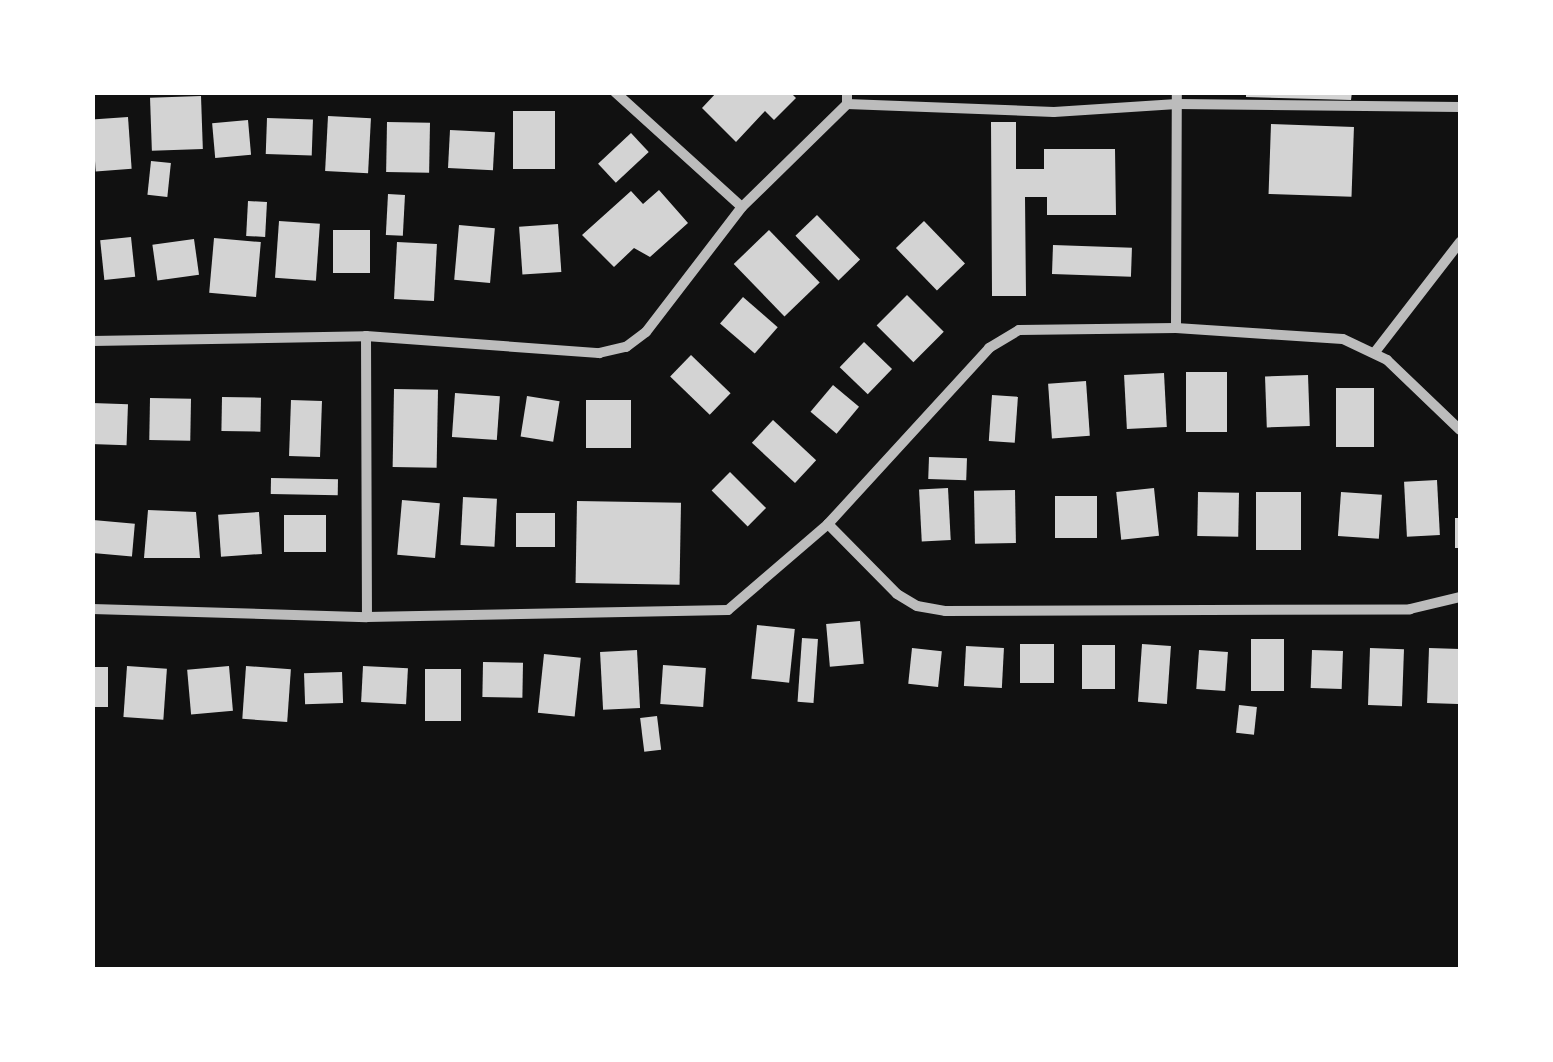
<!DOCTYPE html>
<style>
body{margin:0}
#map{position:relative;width:1553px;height:1062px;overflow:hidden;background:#111;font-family:"Fira Sans Condensed",sans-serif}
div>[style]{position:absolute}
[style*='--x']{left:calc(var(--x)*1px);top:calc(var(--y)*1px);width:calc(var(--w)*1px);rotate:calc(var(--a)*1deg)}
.building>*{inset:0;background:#d3d3d3;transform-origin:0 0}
.minor>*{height:10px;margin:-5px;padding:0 5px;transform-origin:5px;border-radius:5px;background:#bcbcbc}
span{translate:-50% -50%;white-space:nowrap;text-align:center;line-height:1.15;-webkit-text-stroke:10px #fff;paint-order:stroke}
.frame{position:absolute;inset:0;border:95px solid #fff;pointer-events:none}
</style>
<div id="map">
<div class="building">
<div style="clip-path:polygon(717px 92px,790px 92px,796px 98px,774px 120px,765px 111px,736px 142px,702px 108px)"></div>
<div style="clip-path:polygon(1246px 92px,1352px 92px,1351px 100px,1246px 97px)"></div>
<div style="left:201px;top:96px;width:53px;height:51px;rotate:88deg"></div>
<div style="left:513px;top:111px;width:42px;height:58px"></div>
<div style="left:328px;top:116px;width:43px;height:55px;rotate:3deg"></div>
<div style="left:128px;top:117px;width:52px;height:36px;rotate:86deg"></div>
<div style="left:267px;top:118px;width:46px;height:36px;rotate:2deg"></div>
<div style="left:248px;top:120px;width:35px;height:36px;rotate:85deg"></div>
<div style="left:387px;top:122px;width:43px;height:50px;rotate:1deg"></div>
<div style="clip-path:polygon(991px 122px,1016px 122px,1016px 169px,1044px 169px,1044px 149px,1115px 149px,1116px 215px,1047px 215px,1047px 197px,1025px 197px,1026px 296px,992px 296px)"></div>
<div style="left:1271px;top:124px;width:83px;height:70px;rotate:2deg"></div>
<div style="left:450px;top:130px;width:45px;height:38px;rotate:3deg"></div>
<div style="left:631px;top:133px;width:26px;height:45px;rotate:47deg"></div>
<div style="left:151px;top:161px;width:20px;height:34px;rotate:6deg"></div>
<div style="clip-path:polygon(659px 190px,688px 223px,650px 257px,634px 248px,614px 267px,582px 235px,631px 191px,643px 204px)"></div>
<div style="left:388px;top:194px;width:17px;height:41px;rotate:3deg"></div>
<div style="left:248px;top:201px;width:19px;height:35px;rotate:3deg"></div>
<div style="left:817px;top:215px;width:62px;height:30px;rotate:46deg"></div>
<div style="left:279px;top:221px;width:41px;height:57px;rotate:4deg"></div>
<div style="left:924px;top:221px;width:59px;height:39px;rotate:46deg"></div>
<div style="left:558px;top:224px;width:48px;height:39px;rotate:86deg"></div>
<div style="left:459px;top:225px;width:36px;height:55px;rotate:5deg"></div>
<div style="left:333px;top:230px;width:37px;height:43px"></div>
<div style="left:769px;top:230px;width:73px;height:49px;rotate:46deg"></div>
<div style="left:131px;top:237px;width:40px;height:31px;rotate:84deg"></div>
<div style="left:214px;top:238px;width:47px;height:55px;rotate:5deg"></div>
<div style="left:194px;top:239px;width:36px;height:42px;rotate:82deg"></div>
<div style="left:397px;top:242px;width:40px;height:57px;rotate:3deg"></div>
<div style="left:1053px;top:245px;width:79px;height:29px;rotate:2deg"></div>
<div style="left:907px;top:295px;width:52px;height:43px;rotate:45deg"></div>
<div style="left:743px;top:297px;width:46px;height:35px;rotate:41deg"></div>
<div style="left:864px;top:342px;width:39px;height:35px;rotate:44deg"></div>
<div style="left:691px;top:355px;width:55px;height:30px;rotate:44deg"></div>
<div style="left:1186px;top:372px;width:41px;height:60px"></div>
<div style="left:1164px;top:373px;width:54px;height:40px;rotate:87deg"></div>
<div style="left:1308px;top:375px;width:51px;height:43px;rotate:88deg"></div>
<div style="left:1086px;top:381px;width:55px;height:38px;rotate:86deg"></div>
<div style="left:833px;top:385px;width:34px;height:35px;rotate:40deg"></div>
<div style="left:1336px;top:388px;width:38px;height:59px"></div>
<div style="left:394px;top:389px;width:44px;height:78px;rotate:1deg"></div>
<div style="left:455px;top:393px;width:45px;height:44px;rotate:4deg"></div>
<div style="left:992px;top:395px;width:26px;height:46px;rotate:4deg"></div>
<div style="left:527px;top:396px;width:33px;height:41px;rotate:9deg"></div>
<div style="left:222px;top:397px;width:39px;height:34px;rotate:1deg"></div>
<div style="left:150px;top:398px;width:41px;height:42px;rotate:1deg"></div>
<div style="left:291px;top:400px;width:31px;height:56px;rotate:2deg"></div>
<div style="left:586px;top:400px;width:45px;height:48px"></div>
<div style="left:92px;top:403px;width:36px;height:41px;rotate:2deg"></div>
<div style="left:773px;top:420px;width:59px;height:31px;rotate:43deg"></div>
<div style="left:929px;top:457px;width:38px;height:22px;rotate:2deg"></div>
<div style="left:730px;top:472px;width:51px;height:26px;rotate:45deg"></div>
<div style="left:271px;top:478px;width:67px;height:16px;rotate:1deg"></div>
<div style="left:1437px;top:480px;width:55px;height:33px;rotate:87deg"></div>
<div style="left:948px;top:488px;width:52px;height:29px;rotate:87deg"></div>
<div style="left:1154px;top:488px;width:48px;height:38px;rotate:84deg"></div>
<div style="left:1015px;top:490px;width:53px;height:41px;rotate:89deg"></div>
<div style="left:1198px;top:492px;width:41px;height:44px;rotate:1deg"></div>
<div style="left:1256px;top:492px;width:45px;height:58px"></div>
<div style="left:1341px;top:492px;width:41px;height:44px;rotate:4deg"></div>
<div style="left:1055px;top:496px;width:42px;height:42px"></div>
<div style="left:463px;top:497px;width:34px;height:48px;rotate:3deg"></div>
<div style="left:402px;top:500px;width:38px;height:55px;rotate:5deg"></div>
<div style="left:577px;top:501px;width:104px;height:82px;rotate:1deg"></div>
<div style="clip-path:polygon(148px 510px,196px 512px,200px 558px,144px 558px)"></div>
<div style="left:259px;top:512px;width:42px;height:41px;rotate:86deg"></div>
<div style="left:516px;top:513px;width:39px;height:34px"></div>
<div style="left:284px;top:515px;width:42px;height:37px"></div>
<div style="left:1455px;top:518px;width:5px;height:30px"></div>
<div style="left:93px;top:520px;width:42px;height:33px;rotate:5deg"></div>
<div style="left:860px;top:621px;width:43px;height:34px;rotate:85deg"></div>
<div style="left:757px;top:625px;width:38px;height:54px;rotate:6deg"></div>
<div style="left:802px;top:638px;width:16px;height:64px;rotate:4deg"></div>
<div style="left:1251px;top:639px;width:33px;height:52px"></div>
<div style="left:1020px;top:644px;width:34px;height:39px"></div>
<div style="left:1142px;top:644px;width:29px;height:58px;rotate:4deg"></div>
<div style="left:1082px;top:645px;width:33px;height:44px"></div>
<div style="left:966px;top:646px;width:38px;height:40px;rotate:3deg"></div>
<div style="left:912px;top:648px;width:30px;height:36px;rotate:6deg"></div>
<div style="left:1370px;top:648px;width:34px;height:57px;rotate:2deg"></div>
<div style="left:1429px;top:648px;width:31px;height:55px;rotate:2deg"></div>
<div style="left:637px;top:650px;width:58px;height:37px;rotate:87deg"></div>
<div style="left:1199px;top:650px;width:29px;height:39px;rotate:4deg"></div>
<div style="left:1312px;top:650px;width:31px;height:38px;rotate:2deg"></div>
<div style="left:544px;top:654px;width:37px;height:59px;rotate:6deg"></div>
<div style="left:483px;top:662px;width:40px;height:35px;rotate:1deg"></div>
<div style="left:663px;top:665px;width:43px;height:39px;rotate:4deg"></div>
<div style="left:127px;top:666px;width:40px;height:51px;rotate:4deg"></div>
<div style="left:229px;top:666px;width:45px;height:42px;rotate:85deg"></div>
<div style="left:246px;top:666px;width:45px;height:53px;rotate:4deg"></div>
<div style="left:363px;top:666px;width:45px;height:36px;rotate:3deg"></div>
<div style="left:92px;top:667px;width:16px;height:40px"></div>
<div style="left:425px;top:669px;width:36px;height:52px"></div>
<div style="left:342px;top:672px;width:31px;height:38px;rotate:88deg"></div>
<div style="left:1239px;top:705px;width:18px;height:28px;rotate:6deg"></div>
<div style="left:657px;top:716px;width:34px;height:17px;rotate:83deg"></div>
</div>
<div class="minor">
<div style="--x:615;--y:92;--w:171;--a:42.2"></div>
<div style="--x:847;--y:104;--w:207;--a:2.2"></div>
<div style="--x:1054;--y:112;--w:123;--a:-3.7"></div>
<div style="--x:1177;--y:104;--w:283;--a:0.6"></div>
<div style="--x:1176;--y:328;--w:236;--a:-89.8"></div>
<div style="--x:366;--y:336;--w:281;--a:89.8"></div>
<div style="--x:92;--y:341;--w:274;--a:-1"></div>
<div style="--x:366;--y:336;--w:234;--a:4.2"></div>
<div style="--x:599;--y:353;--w:28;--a:-13"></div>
<div style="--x:626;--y:347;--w:25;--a:-37"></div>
<div style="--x:646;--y:332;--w:158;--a:-52.5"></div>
<div style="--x:742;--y:207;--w:147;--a:-44.4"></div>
<div style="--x:847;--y:104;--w:12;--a:-90"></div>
<div style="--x:1375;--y:352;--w:139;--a:-52.3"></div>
<div style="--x:828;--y:524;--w:98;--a:45.4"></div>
<div style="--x:897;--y:594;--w:23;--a:31"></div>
<div style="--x:917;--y:606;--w:28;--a:10"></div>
<div style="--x:945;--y:611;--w:465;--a:-0.2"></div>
<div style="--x:1410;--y:609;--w:51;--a:-13.5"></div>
<div style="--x:92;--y:609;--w:275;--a:1.7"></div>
<div style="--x:367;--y:617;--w:361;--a:-1.1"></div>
<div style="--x:728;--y:610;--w:132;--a:-40.7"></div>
<div style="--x:828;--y:524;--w:239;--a:-47.5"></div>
<div style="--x:989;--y:348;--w:35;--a:-31"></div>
<div style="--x:1019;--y:330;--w:157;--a:-0.7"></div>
<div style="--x:1176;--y:328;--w:167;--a:3.8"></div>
<div style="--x:1343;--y:339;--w:49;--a:25.5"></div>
<div style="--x:1387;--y:360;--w:101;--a:43.8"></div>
</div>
<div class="frame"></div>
</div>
